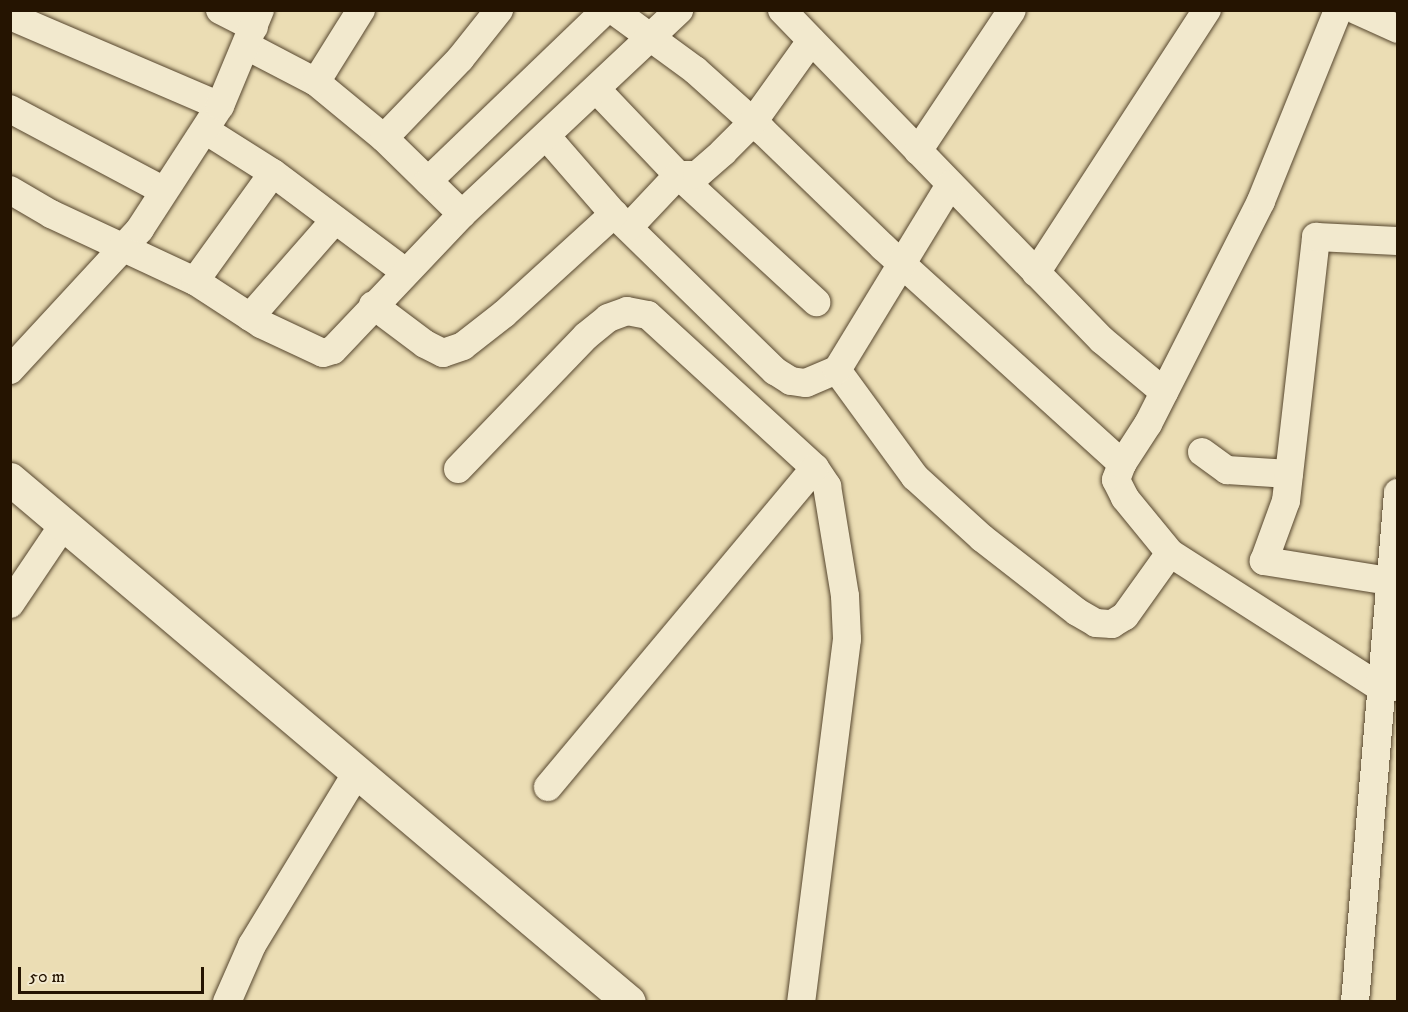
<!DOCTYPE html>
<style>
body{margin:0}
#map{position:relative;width:1408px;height:1012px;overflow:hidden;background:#ebddb4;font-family:"IM FELL DW Pica",serif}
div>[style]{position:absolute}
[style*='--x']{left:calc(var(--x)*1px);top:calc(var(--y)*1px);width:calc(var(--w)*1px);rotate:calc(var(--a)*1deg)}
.roads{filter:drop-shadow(0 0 2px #56462e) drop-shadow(0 0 2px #56462e)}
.minor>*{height:28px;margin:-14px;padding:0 14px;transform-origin:14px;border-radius:14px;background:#f2e9ce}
.tertiary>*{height:33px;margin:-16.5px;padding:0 16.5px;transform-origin:16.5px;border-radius:16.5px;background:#f2e9ce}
span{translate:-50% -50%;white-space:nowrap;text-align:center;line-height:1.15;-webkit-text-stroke:4.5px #f2e9ce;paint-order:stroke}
.frame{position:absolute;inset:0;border:12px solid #251401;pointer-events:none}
.scale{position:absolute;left:18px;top:967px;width:186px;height:27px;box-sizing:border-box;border:3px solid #251401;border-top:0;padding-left:8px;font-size:18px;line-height:21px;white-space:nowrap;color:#251401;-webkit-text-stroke:4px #f2e9ce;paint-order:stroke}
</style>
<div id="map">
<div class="roads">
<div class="minor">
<div style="--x:220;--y:10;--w:38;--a:27"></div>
<div style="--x:613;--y:10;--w:102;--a:36.2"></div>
<div style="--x:695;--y:70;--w:91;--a:41.9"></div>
<div style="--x:763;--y:131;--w:167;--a:44"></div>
<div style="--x:883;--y:247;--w:323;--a:42.2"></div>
<div style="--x:1122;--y:464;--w:17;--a:111"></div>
<div style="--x:1116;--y:480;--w:20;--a:63"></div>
<div style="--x:1125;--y:498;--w:71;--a:50.7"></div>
<div style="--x:1170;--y:553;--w:247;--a:32.6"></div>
<div style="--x:1378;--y:686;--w:20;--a:3"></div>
<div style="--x:782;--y:10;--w:460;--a:45.9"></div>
<div style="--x:1102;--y:340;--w:81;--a:40"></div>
<div style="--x:1356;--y:10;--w:46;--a:24.3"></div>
<div style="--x:10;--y:16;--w:228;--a:23.2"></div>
<div style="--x:247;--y:46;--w:78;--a:27.6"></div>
<div style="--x:316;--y:82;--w:88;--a:39.5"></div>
<div style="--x:384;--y:138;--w:109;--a:44.3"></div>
<div style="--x:316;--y:82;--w:85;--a:-58"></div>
<div style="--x:597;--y:90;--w:117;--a:46.4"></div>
<div style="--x:678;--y:175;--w:188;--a:42.6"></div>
<div style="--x:10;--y:109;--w:174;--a:28"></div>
<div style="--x:205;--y:130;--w:80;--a:32.3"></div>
<div style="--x:273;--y:173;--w:164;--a:36.8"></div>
<div style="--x:547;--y:137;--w:102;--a:49"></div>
<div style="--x:614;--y:214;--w:225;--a:44.3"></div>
<div style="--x:775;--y:371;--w:19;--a:32"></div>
<div style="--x:791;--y:381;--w:15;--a:8"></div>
<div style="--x:806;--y:383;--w:34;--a:-23"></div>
<div style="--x:837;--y:370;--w:132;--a:53.9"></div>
<div style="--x:915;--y:477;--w:91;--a:42.3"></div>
<div style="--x:982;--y:538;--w:120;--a:37.9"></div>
<div style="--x:1077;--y:612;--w:22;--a:30"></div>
<div style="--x:1096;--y:623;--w:16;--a:4"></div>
<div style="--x:1112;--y:624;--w:15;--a:-32"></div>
<div style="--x:1125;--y:616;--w:77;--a:-54.5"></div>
<div style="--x:384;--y:138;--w:110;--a:-46.1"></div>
<div style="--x:460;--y:59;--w:63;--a:-51.5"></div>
<div style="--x:918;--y:151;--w:169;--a:-56.3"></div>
<div style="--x:428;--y:181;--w:247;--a:-43.9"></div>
<div style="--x:10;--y:190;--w:48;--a:30.3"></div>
<div style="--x:51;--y:214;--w:159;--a:25"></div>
<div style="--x:195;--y:281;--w:79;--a:33.1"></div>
<div style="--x:261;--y:324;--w:68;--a:25.1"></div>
<div style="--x:323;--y:353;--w:10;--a:-17"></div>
<div style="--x:333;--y:350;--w:187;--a:-46.5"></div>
<div style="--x:462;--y:214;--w:298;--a:-43.2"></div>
<div style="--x:629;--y:227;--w:71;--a:-46.7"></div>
<div style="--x:678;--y:175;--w:19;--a:0"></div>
<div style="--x:697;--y:175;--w:35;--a:-41"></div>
<div style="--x:723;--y:152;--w:42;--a:-45"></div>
<div style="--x:753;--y:122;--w:100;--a:-54.4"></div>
<div style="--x:1036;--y:273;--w:314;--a:-57"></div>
<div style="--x:195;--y:281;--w:133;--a:-54.2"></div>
<div style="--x:373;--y:305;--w:65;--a:36.9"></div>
<div style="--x:425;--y:344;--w:20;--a:27"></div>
<div style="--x:443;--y:353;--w:21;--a:-19"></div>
<div style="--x:463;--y:346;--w:52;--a:-38"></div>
<div style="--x:504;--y:314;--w:149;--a:-42.3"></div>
<div style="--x:250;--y:317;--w:129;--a:-48.8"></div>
<div style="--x:10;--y:370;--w:192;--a:-47.3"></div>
<div style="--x:140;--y:229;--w:147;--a:-57"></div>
<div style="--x:220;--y:106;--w:104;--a:-67.4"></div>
<div style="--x:837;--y:370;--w:217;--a:-58.6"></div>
<div style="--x:1202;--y:452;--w:31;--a:36"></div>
<div style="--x:1227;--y:470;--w:62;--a:3.7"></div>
<div style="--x:1122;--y:464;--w:48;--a:-57"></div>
<div style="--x:1148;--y:424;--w:250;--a:-63.1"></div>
<div style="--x:1261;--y:201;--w:206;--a:-68"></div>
<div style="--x:458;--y:469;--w:185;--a:-46.1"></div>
<div style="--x:586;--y:336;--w:28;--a:-39"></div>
<div style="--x:608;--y:318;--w:20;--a:-20"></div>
<div style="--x:627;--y:311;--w:21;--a:11"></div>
<div style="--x:648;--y:315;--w:226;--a:42.5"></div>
<div style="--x:815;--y:468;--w:22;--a:56"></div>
<div style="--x:827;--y:486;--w:111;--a:80.7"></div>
<div style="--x:845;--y:596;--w:43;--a:87.3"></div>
<div style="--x:847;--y:639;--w:366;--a:97.2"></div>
<div style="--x:1389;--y:581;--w:127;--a:-170.9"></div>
<div style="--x:1264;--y:561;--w:64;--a:-69.9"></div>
<div style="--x:1286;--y:501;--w:266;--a:-83.5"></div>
<div style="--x:1316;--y:237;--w:82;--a:2.8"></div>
<div style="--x:10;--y:604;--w:97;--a:-56"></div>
<div style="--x:548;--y:787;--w:416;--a:-50.1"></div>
<div style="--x:227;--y:1002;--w:62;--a:-66.3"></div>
<div style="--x:252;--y:945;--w:202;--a:-58.7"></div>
<div style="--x:1355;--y:1002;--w:511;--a:-85.17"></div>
</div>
<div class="tertiary">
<div style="--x:10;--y:479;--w:810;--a:40.19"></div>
</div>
</div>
<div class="frame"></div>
<div class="scale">50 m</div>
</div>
